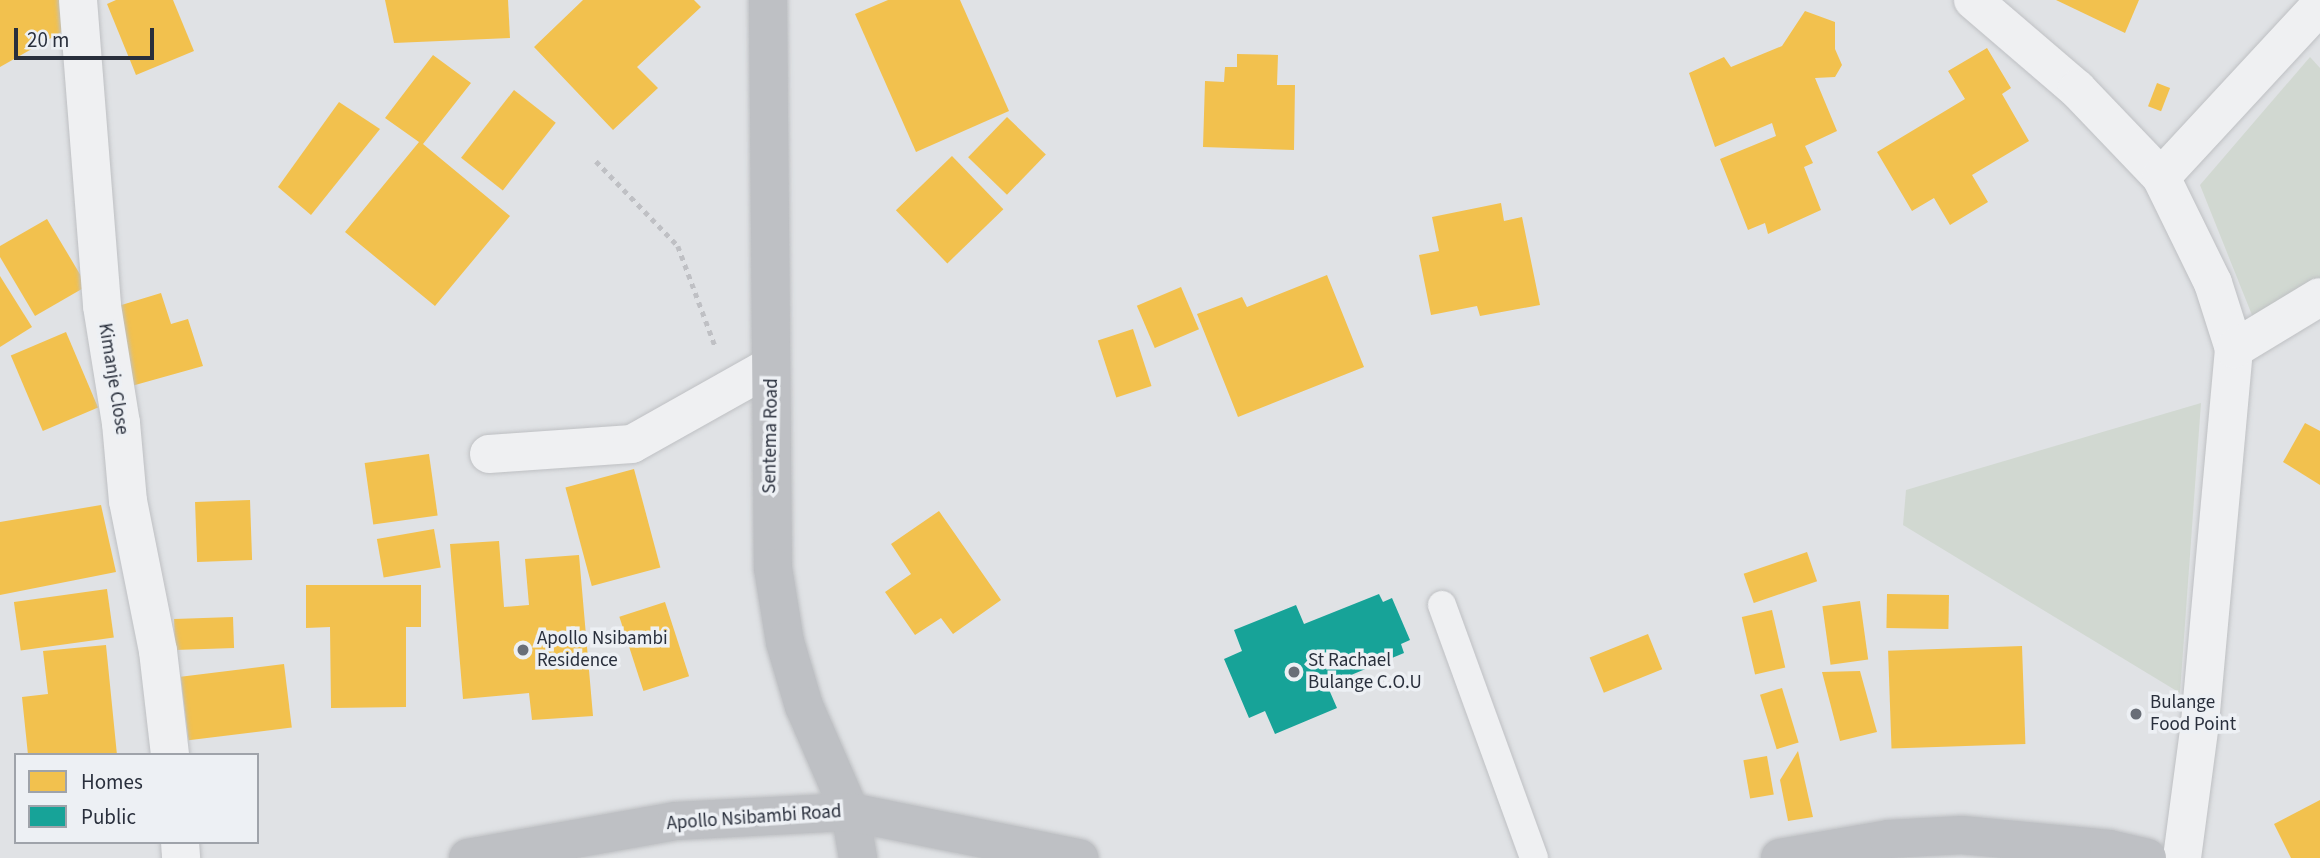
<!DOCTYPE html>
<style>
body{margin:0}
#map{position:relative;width:2320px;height:858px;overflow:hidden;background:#e0e2e5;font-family:"Source Sans 3",sans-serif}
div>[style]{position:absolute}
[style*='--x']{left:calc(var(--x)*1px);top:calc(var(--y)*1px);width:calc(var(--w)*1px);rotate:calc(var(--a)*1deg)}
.green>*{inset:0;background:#d1d8d1}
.homes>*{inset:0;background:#f2c14e;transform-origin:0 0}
.public>*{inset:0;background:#17a398}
.path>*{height:4.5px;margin-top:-2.25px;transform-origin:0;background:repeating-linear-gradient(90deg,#bfc0c4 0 5px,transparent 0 10px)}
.roads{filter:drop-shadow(0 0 2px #bec0c3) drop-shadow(0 0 2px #bec0c3)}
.lane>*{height:28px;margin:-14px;padding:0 14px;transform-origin:14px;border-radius:14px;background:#eff0f2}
.street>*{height:38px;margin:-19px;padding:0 19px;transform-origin:19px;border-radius:19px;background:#eff0f2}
.secondary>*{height:38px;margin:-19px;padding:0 19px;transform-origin:19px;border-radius:19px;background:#bec0c4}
.dots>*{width:19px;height:19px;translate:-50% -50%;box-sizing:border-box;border:4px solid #edf0f4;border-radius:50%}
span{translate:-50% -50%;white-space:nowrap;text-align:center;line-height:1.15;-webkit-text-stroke:7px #edf0f4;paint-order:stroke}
.street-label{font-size:19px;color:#292f3c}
.poi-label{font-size:19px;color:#292f3c}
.left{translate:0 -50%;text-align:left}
.legend{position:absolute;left:14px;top:753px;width:245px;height:91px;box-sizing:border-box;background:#edf0f4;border:2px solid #9fa3aa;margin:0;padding:9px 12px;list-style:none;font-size:21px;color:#292f3c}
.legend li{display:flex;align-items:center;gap:14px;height:35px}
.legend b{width:35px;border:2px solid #9fa3aa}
.scale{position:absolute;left:14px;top:28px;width:140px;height:32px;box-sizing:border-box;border:4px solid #292f3c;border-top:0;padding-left:9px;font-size:21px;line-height:24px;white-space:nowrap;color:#292f3c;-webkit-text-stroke:5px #edf0f4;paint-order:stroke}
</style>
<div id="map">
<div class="green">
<div style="clip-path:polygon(2310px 57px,2320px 68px,2320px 281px,2256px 325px,2200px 185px)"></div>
<div style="clip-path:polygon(2201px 403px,2180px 693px,1903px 525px,1906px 490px)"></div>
</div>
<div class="homes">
<div style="clip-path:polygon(0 0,60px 0,67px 29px,0 67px)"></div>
<div style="clip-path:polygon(116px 0,173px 0,194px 51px,136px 75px,107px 4px)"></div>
<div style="clip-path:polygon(385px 0,508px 0,510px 38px,394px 43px)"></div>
<div style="clip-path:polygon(583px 0,694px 0,701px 7px,637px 67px,658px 88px,613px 130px,534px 47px)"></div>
<div style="clip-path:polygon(888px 0,960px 0,1009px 111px,916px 152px,855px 14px)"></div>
<div style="clip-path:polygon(2056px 0,2139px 0,2125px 33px)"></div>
<div style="clip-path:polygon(1805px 11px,1835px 22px,1835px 49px,1842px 65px,1835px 77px,1815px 78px,1837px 131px,1805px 146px,1813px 163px,1804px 167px,1821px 210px,1768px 234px,1765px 223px,1748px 230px,1720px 159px,1776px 136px,1772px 123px,1715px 147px,1689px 73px,1724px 57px,1731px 67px,1782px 46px)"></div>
<div style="clip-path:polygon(1987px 48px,2011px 88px,2002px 94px,2029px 141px,1972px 175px,1988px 202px,1950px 225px,1934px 198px,1912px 211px,1877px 152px,1965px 99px,1948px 71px)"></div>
<div style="clip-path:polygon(1237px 54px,1278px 55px,1277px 85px,1295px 85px,1294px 150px,1203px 147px,1205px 81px,1224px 82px,1225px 67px,1237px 67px)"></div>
<div style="clip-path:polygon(433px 55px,471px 83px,423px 144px,510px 216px,435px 306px,345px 232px,419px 142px,385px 118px)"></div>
<div style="left:2157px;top:83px;width:14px;height:25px;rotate:21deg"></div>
<div style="left:514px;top:90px;width:53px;height:86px;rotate:38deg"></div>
<div style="clip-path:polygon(339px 102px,380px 129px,311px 215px,278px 187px)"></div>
<div style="left:1007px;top:117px;width:54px;height:56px;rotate:44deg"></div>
<div style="left:952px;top:156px;width:74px;height:78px;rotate:46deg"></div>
<div style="clip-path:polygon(1501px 203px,1504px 221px,1522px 217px,1540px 305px,1480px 316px,1477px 306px,1431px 315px,1419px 255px,1439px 251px,1432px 217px)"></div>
<div style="clip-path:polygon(47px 219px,87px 286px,35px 316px,0 257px,0 246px)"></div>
<div style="clip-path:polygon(1327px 275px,1364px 367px,1238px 417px,1197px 314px,1242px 297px,1247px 307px)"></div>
<div style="clip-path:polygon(0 276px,32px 327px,0 347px)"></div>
<div style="left:1181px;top:287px;width:46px;height:48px;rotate:67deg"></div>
<div style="clip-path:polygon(161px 293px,171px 324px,188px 319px,203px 366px,128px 387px,105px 310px)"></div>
<div style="left:1133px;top:329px;width:60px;height:37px;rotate:72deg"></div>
<div style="left:66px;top:332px;width:82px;height:60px;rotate:67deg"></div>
<div style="clip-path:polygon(2305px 423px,2320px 431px,2320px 485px,2283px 462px)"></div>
<div style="left:429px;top:454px;width:62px;height:65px;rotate:82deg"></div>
<div style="left:634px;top:469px;width:102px;height:71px;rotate:75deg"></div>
<div style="left:250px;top:500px;width:60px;height:55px;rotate:88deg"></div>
<div style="clip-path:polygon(101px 505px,116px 572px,0 595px,0 522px)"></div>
<div style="clip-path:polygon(939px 511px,1001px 600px,953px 634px,941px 618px,915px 635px,885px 592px,911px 574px,891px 544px)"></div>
<div style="left:434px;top:529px;width:39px;height:58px;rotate:80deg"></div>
<div style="clip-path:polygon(499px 541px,504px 607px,529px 605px,525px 559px,579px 555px,593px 716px,532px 720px,529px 693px,463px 699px,450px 544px)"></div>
<div style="left:1807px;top:552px;width:31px;height:67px;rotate:71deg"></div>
<div style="clip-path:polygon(306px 585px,421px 585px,421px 627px,406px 627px,406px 707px,331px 708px,330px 627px,306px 628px)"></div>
<div style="left:107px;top:589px;width:49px;height:94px;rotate:82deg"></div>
<div style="left:1887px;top:594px;width:62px;height:34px;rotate:1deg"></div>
<div style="left:1860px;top:601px;width:59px;height:38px;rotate:82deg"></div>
<div style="left:665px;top:602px;width:78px;height:48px;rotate:72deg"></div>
<div style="left:1772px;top:610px;width:59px;height:31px;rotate:77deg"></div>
<div style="left:233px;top:617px;width:31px;height:59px;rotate:88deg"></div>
<div style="left:1648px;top:634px;width:38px;height:63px;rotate:68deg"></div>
<div style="clip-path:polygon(106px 645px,117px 755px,28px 755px,22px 697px,48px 694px,43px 651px)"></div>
<div style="left:2022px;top:646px;width:98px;height:134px;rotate:88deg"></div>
<div style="left:284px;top:664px;width:64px;height:104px;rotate:83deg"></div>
<div style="clip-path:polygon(1860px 671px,1877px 732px,1840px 741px,1822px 672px)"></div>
<div style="left:1782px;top:688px;width:57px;height:23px;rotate:73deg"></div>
<div style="clip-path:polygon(1798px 751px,1813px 817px,1788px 821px,1780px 780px)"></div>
<div style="left:1767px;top:756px;width:39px;height:24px;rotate:80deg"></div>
<div style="clip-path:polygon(2320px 800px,2320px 858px,2291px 858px,2274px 824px)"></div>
</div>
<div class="public">
<div style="clip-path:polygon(1379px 594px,1383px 602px,1392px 598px,1410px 640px,1401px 644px,1404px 653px,1327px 685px,1337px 708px,1275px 734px,1265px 711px,1249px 718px,1224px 659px,1242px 651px,1234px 630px,1296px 605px,1304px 624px)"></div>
</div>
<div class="path">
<div style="--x:596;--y:161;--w:118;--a:46"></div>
<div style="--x:678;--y:246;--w:109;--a:69.6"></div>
</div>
<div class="roads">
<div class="lane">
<div style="--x:1442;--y:605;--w:269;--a:70"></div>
</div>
<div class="street">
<div style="--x:78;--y:0;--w:307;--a:85.5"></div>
<div style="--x:102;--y:306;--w:119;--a:80.8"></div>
<div style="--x:121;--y:423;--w:78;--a:84.9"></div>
<div style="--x:128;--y:501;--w:153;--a:78.7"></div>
<div style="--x:158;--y:651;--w:105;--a:83.4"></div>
<div style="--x:1973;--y:0;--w:137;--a:40.6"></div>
<div style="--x:2077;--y:89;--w:122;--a:46.3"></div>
<div style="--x:2161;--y:177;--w:118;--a:63.9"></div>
<div style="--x:2213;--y:283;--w:69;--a:72.3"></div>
<div style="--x:2234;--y:349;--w:376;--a:95.2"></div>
<div style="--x:2200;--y:723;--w:136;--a:97.6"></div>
<div style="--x:2161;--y:177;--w:234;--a:-47.2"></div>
<div style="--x:2234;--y:349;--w:100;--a:-31.2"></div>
<div style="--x:489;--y:454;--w:143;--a:-4"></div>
<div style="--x:632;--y:444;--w:159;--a:-29.3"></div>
<div style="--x:180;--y:842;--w:16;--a:86"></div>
</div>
<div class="secondary">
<div style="--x:768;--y:0;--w:568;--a:89.5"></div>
<div style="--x:773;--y:568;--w:75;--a:80.8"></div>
<div style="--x:785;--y:642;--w:67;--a:73.5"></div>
<div style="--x:804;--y:706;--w:116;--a:66.5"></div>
<div style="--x:850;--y:812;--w:47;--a:80.1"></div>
<div style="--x:468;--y:858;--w:211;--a:-10.1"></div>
<div style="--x:676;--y:821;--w:174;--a:-3"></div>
<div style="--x:850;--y:812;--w:234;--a:11.4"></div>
<div style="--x:1780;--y:858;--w:111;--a:-9.9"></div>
<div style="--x:1889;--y:839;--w:73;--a:-3.1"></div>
<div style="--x:1962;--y:835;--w:148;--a:5.4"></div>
<div style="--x:2109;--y:849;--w:39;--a:13"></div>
</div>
</div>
<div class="dots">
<div style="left:523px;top:650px;background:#696e77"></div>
<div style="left:1294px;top:672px;background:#696e77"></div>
<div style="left:2136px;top:714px;background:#696e77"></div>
</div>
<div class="street-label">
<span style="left:113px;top:379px;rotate:81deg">Kimanje Close</span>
<span style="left:771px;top:436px;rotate:-89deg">Sentema Road</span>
<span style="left:754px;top:818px;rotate:-4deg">Apollo Nsibambi Road</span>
</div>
<div class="poi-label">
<span class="left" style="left:537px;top:650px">Apollo Nsibambi<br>Residence</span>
<span class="left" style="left:1308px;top:672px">St Rachael<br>Bulange C.O.U</span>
<span class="left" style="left:2150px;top:714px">Bulange<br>Food Point</span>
</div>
<ul class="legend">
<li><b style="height:19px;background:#f2c14e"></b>Homes</li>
<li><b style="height:19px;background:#17a398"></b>Public</li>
</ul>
<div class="scale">20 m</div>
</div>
